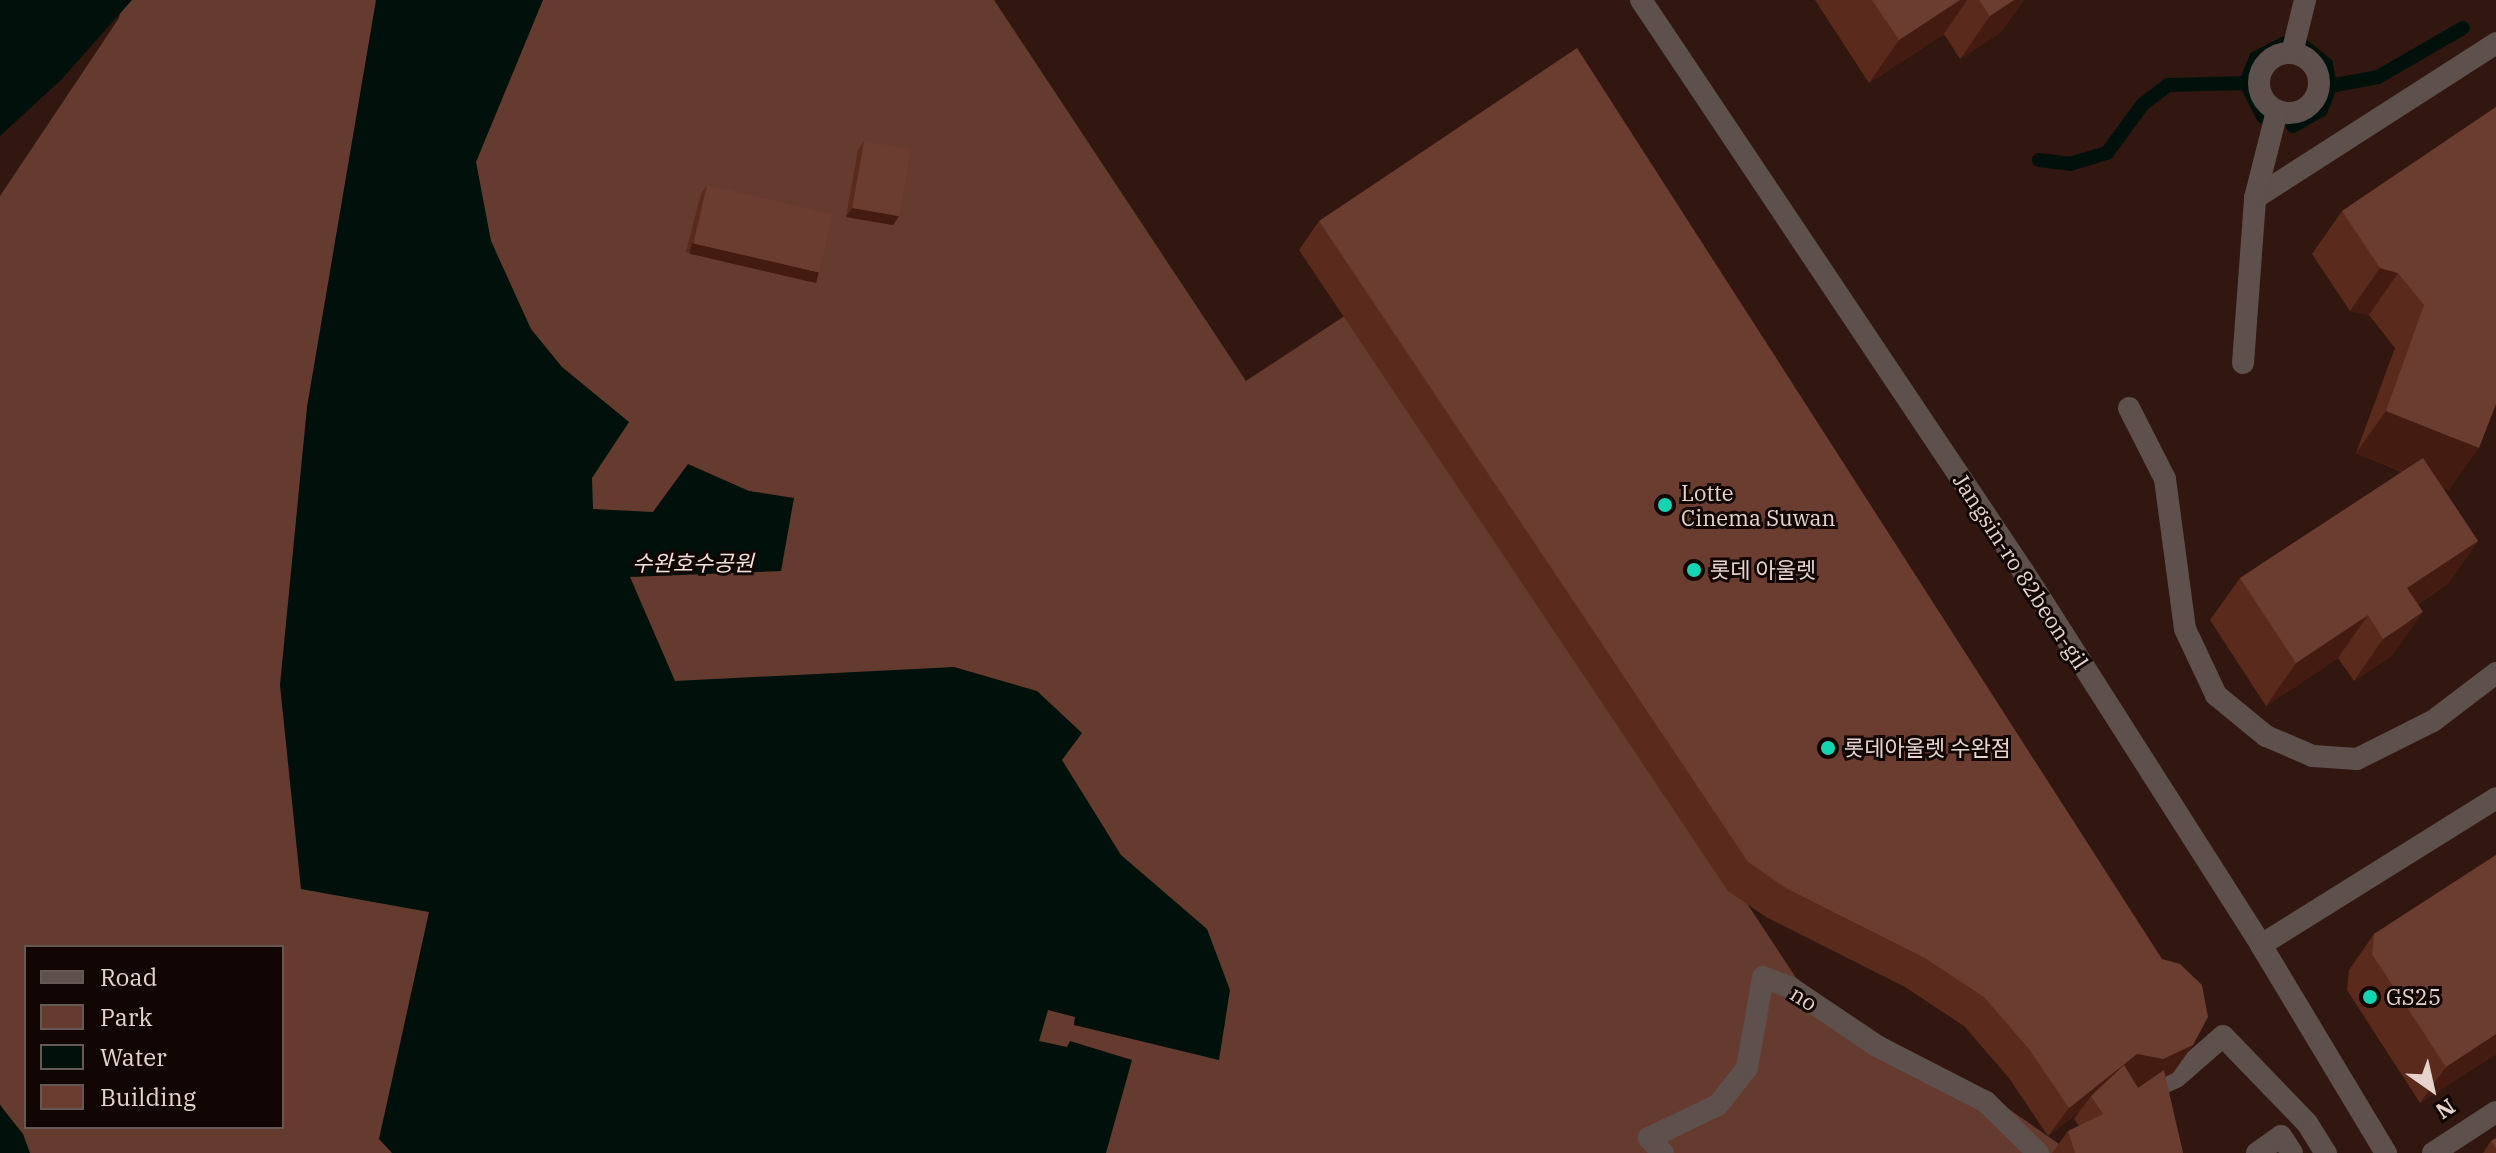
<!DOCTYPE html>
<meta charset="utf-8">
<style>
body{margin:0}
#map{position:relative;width:2496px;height:1153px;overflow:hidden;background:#311710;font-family:"IBM Plex Serif","Noto Sans KR",serif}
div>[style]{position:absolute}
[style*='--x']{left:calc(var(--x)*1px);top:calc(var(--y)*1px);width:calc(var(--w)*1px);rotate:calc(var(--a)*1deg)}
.green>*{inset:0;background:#653a2f}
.water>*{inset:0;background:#00110c}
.stream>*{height:14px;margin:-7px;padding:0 7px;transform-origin:7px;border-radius:7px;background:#00110c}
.service>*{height:22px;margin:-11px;padding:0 11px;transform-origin:11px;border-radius:11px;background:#5e504c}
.pedestrian>*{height:22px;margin:-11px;padding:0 11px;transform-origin:11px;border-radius:11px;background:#5e504c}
.pedestrian>.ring{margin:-11px;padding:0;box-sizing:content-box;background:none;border:22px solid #5e504c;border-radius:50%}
.minor>*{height:22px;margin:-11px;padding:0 11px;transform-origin:11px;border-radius:11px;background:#5e504c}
.wall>*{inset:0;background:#5a2b1d}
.shaded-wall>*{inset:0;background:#441b10;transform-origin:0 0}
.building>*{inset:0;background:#6a3d30;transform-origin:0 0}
.dots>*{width:22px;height:22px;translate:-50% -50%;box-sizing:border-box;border:4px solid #110604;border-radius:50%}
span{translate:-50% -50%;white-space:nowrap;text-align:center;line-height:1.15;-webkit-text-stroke:6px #110604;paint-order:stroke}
.poi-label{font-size:22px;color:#e6d3ce}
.left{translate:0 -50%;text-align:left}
.park-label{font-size:22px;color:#f2e0da;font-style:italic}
.street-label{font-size:22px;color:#e6d3ce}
.legend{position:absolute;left:24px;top:945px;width:260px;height:184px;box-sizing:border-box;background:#110604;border:2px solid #665855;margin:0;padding:10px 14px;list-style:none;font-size:24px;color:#e6d3ce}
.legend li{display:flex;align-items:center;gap:16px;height:40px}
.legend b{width:40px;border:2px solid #665855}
.north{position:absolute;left:2392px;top:1049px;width:80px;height:80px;-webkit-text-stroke:6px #110604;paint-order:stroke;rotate:146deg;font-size:22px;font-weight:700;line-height:32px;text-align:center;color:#e6d3ce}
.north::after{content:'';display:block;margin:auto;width:28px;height:36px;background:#e6d3ce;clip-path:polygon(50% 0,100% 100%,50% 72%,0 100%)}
</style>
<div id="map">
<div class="green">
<div style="clip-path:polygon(evenodd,123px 0,994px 0,1246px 381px,1355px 309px,1816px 1008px,1983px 1091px,2072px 1153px,30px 1153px,0 1104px,0 196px,119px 18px,123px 0,26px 947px,282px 947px,282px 1127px,26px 1127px,26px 947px)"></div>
</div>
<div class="water">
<div style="clip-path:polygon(0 0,132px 0,61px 80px,0 136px)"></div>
<div style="clip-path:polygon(376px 0,543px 0,476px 162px,491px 241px,531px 329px,562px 367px,629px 422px,592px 478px,593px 509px,653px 512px,688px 464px,749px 491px,794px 498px,781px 571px,630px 577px,675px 681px,954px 667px,1037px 691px,1082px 733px,1062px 760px,1121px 855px,1207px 929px,1230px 990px,1219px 1060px,1074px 1025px,1075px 1017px,1048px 1010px,1039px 1041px,1067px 1047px,1070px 1041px,1132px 1060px,1106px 1153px,392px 1153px,379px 1139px,429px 912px,301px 889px,280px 685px,307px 407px)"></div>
<div style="clip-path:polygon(0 1105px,23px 1134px,30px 1153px,0 1153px)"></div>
</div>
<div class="stream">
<div style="--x:2301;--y:44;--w:32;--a:39"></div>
<div style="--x:2326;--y:64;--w:22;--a:80"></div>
<div style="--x:2246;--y:83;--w:27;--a:-68"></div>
<div style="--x:2256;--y:58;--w:33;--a:-27"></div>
<div style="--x:2293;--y:126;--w:32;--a:-30"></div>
<div style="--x:2321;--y:110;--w:26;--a:-69"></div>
<div style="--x:2330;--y:86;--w:49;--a:-10.6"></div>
<div style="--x:2378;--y:77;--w:98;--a:-30"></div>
<div style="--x:2039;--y:160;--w:31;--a:7"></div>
<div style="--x:2070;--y:164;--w:39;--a:-17"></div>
<div style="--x:2107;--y:153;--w:61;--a:-53.7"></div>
<div style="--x:2143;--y:104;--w:31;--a:-37"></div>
<div style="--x:2168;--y:85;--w:78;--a:-1.5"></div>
<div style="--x:2246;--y:83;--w:38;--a:63"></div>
</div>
<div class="service">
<div style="--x:2255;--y:198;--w:287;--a:-32.7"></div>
</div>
<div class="pedestrian">
<div class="ring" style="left:2259px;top:53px;width:38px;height:38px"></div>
<div style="--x:2292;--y:53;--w:55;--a:-76.2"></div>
<div style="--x:2243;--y:363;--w:165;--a:-85.8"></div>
<div style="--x:2255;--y:198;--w:90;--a:-75.8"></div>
<div style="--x:2129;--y:408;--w:80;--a:63.1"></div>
<div style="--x:2165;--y:479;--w:151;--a:82.4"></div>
<div style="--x:2185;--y:629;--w:73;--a:64.8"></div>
<div style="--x:2216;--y:695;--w:65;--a:39.4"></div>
<div style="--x:2266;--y:736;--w:51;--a:23.1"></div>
<div style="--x:2313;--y:756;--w:44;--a:3.9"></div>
<div style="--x:2357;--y:759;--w:85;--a:-26.6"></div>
<div style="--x:2433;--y:721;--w:79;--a:-37.3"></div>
<div style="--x:2140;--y:1093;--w:39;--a:-24"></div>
<div style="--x:2176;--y:1077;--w:62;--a:-41.1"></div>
<div style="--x:2223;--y:1036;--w:121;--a:46"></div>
<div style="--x:2307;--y:1123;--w:36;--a:58"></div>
<div style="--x:1663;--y:1153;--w:21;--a:-133"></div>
<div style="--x:1649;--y:1138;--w:76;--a:-25.6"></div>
<div style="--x:1718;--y:1105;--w:47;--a:-51.9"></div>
<div style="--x:1747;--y:1068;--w:92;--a:-80"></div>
<div style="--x:1763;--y:977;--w:30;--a:21"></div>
<div style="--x:1791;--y:988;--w:104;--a:34"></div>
<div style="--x:1877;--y:1046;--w:123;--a:27.2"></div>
<div style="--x:1986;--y:1102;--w:73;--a:44.4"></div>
<div style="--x:2257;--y:1153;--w:29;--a:-35"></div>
<div style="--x:2281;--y:1136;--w:20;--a:57"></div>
<div style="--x:2433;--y:1153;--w:75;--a:-33.1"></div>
</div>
<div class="minor">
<div style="--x:1641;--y:0;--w:687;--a:56.22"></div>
<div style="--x:2023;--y:571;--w:443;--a:57.5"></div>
<div style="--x:2261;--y:945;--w:243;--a:59"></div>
<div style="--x:2261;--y:945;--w:277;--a:-32"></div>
</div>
<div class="wall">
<div style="clip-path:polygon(1815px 0,2024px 0,2001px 32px,1960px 59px,1944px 34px,1869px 83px)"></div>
<div style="clip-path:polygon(2496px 107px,2449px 490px,2443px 488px,2478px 541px,2448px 584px,2418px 604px,2393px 655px,2354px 681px,2338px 658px,2266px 706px,2210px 620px,2240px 578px,2402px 472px,2356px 453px,2395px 348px,2369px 315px,2350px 311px,2312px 254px,2342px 211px)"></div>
<div style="clip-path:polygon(864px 141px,899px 216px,893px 225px,846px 217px,858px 150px)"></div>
<div style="clip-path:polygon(707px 185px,811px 282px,686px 252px,701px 194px)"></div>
<div style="clip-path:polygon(1319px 221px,2173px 1073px,2165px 1077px,2183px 1153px,2052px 1153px,2068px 1131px,2079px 1126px,2074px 1119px,2079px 1112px,2048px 1136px,2009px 1078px,1964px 1026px,1905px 987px,1766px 917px,1728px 891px,1299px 250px)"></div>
<div style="clip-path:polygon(2496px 855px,2496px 1054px,2420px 1103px,2347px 990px,2349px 970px,2374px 934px)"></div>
<div style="clip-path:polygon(2496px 1138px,2496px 1153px,2483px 1153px,2491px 1141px)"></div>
</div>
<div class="shaded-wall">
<div style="clip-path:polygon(1960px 0,1967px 0,1944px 34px,1869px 83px,1899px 40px)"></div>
<div style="clip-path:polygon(2014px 0,2024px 0,2001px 32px,1960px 59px,1990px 16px)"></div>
<div style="clip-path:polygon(852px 208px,899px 216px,893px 225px,846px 217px)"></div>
<div style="left:692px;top:243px;width:130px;height:11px;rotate:13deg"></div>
<div style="clip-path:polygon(2380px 268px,2398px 273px,2369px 315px,2350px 311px)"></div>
<div style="clip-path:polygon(2386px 411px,2479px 448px,2449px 490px,2356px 453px)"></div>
<div style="clip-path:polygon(2478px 541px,2448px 584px,2377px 630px,2407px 588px)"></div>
<div style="clip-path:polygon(2423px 612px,2393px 655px,2354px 681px,2383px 639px)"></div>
<div style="clip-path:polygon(2368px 615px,2338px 658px,2266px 706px,2296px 663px)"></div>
<div style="clip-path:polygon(2496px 1034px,2496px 1054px,2420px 1103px,2446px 1067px)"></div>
<div style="clip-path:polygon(2193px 1045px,2173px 1073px,2143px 1088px,2117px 1082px,2091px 1096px,2079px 1112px,2048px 1136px,2069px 1108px,2137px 1054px)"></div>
</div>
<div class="building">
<div style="clip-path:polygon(1872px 0,1960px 0,1899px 40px)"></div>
<div style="clip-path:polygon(1979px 0,2014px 0,1990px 16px)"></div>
<div style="clip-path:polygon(1577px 48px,2162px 959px,2180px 964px,2202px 985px,2208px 1017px,2193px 1045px,2163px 1059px,2137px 1054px,2069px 1108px,2029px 1049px,1984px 997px,1925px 958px,1786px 888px,1748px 862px,1319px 221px)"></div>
<div style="clip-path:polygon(2496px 107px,2496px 404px,2479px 448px,2386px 411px,2424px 305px,2398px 273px,2380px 268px,2342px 211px)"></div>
<div style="left:864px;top:141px;width:48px;height:68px;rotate:10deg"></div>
<div style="left:707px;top:185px;width:129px;height:60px;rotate:13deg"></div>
<div style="clip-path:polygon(2423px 458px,2478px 541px,2407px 588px,2423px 612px,2383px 639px,2368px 615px,2296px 663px,2240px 578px)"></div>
<div style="clip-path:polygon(2496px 855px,2496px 1034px,2446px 1067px,2372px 954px,2374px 934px)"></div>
<div style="clip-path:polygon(2124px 1065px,2138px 1088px,2164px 1070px,2183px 1153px,2075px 1153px,2068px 1131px,2103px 1114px,2091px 1096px)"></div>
<div style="clip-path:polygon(2496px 1138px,2496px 1148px,2491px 1141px)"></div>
</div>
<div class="dots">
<div style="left:1665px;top:505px;background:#14d5b3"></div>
<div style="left:1694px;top:570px;background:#14d5b3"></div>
<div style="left:1828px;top:748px;background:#14d5b3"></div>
<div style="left:2370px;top:997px;background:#14d5b3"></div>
</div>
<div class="poi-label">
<span class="left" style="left:1681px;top:505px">Lotte<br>Cinema Suwan</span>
<span class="left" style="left:1710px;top:570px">롯데 아울렛</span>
<span class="left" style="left:1844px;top:748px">롯데아울렛 수완점</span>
<span class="left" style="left:2386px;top:997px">GS25</span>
</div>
<div class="park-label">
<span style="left:693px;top:563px">수완호수공원</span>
</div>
<div class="street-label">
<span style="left:2021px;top:571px;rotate:57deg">Jangsin-ro 82beon-gil</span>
<span style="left:1804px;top:998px;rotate:32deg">no</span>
</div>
<ul class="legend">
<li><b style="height:10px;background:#5e504c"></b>Road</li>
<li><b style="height:22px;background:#653a2f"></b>Park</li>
<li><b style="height:22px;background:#00110c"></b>Water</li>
<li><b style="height:22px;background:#6a3d30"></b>Building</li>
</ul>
<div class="north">N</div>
</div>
